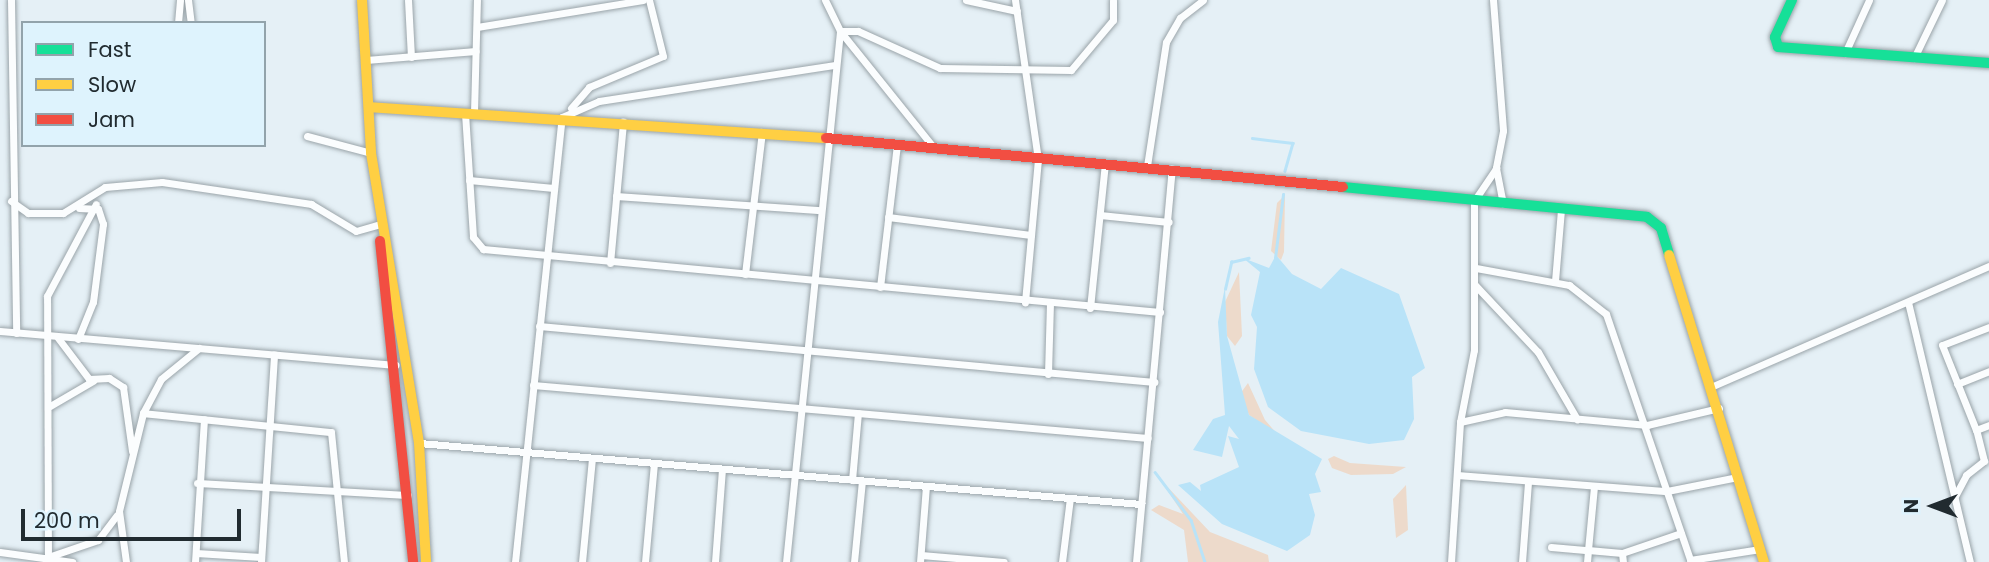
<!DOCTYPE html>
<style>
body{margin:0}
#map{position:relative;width:1989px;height:562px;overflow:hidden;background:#e5f0f6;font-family:Poppins,sans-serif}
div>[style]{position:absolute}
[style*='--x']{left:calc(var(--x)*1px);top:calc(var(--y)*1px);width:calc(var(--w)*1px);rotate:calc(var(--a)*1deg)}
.green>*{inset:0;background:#eddacb}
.water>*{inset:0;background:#b9e3f8}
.stream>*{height:2.5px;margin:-1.25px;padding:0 1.25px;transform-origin:1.25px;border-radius:1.25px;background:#b9e3f8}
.roads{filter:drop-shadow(0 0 2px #9aa4a9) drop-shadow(0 0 2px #9aa4a9)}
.street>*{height:7px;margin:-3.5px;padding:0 3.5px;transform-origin:3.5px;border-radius:3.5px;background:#fbfdfe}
.fast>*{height:10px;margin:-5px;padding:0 5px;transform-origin:5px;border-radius:5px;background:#16e098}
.slow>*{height:10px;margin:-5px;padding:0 5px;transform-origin:5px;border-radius:5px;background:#ffcf43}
.jam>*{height:10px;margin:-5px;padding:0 5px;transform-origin:5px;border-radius:5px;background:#f24e42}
span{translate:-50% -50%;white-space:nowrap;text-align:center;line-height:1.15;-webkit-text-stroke:7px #def3fd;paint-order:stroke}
.legend{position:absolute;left:21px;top:21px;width:245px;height:126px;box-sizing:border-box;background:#def3fd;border:2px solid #92a3ab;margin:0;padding:9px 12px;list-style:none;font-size:21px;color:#212b30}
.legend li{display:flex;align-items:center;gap:14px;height:35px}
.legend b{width:35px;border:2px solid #92a3ab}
.north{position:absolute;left:1898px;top:471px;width:70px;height:70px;-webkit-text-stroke:5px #def3fd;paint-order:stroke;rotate:270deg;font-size:19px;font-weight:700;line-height:28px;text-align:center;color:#212b30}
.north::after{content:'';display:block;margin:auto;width:24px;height:32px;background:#212b30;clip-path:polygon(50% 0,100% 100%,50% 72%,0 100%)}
.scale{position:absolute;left:21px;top:509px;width:220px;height:32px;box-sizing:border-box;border:4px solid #212b30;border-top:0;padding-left:9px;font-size:21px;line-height:24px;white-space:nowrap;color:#212b30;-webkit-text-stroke:5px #def3fd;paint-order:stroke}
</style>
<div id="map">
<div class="green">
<div style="clip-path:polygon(1285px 195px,1284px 252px,1281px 260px,1271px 251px,1277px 203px)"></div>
<div style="clip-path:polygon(1239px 272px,1242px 336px,1235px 346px,1227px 336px,1225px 302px)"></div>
<div style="clip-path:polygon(1248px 383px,1265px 420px,1278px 435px,1249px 415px,1240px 394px)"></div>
<div style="clip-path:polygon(1334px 456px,1350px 463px,1406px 467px,1393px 474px,1351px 475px,1332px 468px,1328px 459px)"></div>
<div style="clip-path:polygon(1160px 479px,1210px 532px,1268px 555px,1269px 562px,1188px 562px,1184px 530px,1151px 510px,1159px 505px,1183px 514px)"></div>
<div style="clip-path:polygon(1406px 485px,1408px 530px,1396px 538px,1393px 499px)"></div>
</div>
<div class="water">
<div style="clip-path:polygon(1276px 255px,1292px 274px,1321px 289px,1341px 268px,1399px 294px,1425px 368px,1412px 377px,1414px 419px,1404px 440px,1369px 444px,1301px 431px,1268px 407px,1254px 369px,1257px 327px,1251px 315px,1260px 272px,1243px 258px,1269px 268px)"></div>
<div style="clip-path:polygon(1225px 287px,1227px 336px,1249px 415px,1322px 459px,1315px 474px,1321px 492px,1309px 494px,1315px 515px,1310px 535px,1287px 551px,1222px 524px,1178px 485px,1190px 482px,1201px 491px,1200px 485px,1239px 467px,1228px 436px,1239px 439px,1229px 426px,1222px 457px,1193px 450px,1213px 419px,1225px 415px,1218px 322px)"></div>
</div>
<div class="stream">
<div style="--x:1252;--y:138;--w:41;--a:7"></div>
<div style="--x:1293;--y:143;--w:29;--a:106"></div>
<div style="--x:1275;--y:258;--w:64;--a:-82.8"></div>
<div style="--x:1225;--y:289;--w:28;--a:-77"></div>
<div style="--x:1231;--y:262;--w:18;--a:-13"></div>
<div style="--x:1155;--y:472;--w:60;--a:53.1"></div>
<div style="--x:1191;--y:520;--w:44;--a:71.6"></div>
</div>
<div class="roads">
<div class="street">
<div style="--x:11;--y:0;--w:333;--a:89.1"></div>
<div style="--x:188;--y:0;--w:23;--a:83"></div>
<div style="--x:408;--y:0;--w:57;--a:87"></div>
<div style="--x:825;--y:0;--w:34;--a:64"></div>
<div style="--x:840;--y:31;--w:150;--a:51.2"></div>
<div style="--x:966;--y:0;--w:52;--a:12.2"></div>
<div style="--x:1015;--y:0;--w:161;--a:81.8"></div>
<div style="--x:1038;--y:159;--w:144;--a:95.2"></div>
<div style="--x:1493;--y:0;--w:131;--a:85.6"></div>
<div style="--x:1503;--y:131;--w:38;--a:101"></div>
<div style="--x:1496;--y:168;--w:36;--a:79"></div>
<div style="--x:178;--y:23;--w:23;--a:-85"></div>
<div style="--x:477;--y:27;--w:168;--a:-9.2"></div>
<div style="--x:1845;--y:53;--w:58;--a:-65.6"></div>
<div style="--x:1914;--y:58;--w:64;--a:-64.2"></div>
<div style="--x:366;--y:60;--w:110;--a:-4.7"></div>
<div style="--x:571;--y:108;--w:28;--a:-49"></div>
<div style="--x:589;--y:87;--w:80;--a:-22.7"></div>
<div style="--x:663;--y:56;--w:58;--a:-104"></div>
<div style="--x:465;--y:113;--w:124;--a:86.3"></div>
<div style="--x:473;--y:237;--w:16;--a:50"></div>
<div style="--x:483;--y:249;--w:680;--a:5.32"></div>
<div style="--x:474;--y:113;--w:113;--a:-88.5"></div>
<div style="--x:307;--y:136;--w:66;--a:14.9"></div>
<div style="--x:1147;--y:166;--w:125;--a:-81.3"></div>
<div style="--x:1166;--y:42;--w:28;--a:-60"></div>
<div style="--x:1180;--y:18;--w:29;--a:-38"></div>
<div style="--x:469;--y:180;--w:85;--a:5.4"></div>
<div style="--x:616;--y:196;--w:202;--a:4"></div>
<div style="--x:11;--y:201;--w:21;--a:35"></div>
<div style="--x:28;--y:213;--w:35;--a:0"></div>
<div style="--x:63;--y:213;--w:49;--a:-31.8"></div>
<div style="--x:105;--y:187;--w:57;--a:-5"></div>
<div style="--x:162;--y:182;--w:151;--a:8.4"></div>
<div style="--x:311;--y:204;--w:52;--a:31"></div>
<div style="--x:356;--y:231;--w:25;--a:-16"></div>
<div style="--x:1100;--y:215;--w:69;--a:5.8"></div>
<div style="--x:888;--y:217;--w:144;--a:7.2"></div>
<div style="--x:610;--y:263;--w:142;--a:-84.7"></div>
<div style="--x:1476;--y:268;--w:95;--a:10.4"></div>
<div style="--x:1569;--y:285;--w:47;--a:38.1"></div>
<div style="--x:1606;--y:314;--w:262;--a:71.1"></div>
<div style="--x:745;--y:274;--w:143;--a:-83.2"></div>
<div style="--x:1555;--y:281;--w:71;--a:-85.2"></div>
<div style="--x:1475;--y:285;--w:92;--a:46.8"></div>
<div style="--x:1538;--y:352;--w:78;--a:59.8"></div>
<div style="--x:880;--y:287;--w:144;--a:-83.2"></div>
<div style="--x:1908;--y:302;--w:267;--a:76.6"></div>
<div style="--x:1090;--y:308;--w:146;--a:-84.1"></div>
<div style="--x:539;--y:326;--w:618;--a:5.2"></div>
<div style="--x:1989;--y:327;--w:50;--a:159"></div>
<div style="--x:1942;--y:345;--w:92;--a:68.2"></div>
<div style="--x:1976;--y:430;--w:14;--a:-21"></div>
<div style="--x:0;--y:331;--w:397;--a:4.9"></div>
<div style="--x:58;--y:338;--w:51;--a:52.9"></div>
<div style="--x:89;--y:379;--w:20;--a:-3"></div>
<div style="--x:109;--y:378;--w:17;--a:33"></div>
<div style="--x:123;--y:387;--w:65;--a:82"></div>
<div style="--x:78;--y:339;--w:40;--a:-68"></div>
<div style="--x:93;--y:302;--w:79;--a:-82.7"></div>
<div style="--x:103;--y:224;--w:16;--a:-108"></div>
<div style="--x:98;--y:209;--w:19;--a:-177"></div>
<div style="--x:1048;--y:374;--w:70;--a:-88.4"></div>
<div style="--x:1957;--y:384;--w:35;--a:-22"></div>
<div style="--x:533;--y:385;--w:617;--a:4.93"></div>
<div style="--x:1713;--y:386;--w:301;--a:-23.5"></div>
<div style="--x:50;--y:406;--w:50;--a:-30.2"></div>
<div style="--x:143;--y:413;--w:189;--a:5.8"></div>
<div style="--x:331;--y:432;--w:131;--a:84.3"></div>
<div style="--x:1460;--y:422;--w:46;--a:-12.5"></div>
<div style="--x:1505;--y:412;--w:143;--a:5.2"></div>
<div style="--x:1647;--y:425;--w:74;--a:-13.3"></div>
<div style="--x:419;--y:443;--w:725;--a:4.83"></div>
<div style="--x:1457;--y:475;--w:211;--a:4.4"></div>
<div style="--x:1667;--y:491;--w:72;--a:-11.2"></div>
<div style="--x:852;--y:480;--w:67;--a:-84.9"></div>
<div style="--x:197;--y:483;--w:211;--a:3.3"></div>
<div style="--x:1954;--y:498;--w:26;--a:-62"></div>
<div style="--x:1966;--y:475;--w:23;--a:-38"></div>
<div style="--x:1984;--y:461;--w:32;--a:-104"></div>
<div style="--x:1551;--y:547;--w:37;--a:5"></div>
<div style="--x:1588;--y:550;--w:63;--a:-84.6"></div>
<div style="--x:0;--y:552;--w:73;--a:7.9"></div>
<div style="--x:196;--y:553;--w:65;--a:3.5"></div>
<div style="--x:1622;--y:553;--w:62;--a:-18.7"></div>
<div style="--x:921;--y:555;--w:83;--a:4.8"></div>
<div style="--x:48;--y:557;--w:53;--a:-18.8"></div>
<div style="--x:98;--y:540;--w:31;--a:-53"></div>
<div style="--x:1690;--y:560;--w:71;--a:-8.9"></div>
<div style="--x:48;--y:562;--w:266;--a:-90.2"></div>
<div style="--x:47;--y:296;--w:104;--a:-62"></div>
<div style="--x:126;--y:562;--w:51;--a:-97.8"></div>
<div style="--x:119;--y:511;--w:101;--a:-76.2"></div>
<div style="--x:143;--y:413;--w:38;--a:-62"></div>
<div style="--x:161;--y:379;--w:49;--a:-39.2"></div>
<div style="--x:195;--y:562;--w:143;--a:-86.4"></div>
<div style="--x:261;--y:562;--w:208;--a:-86.4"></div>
<div style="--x:515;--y:562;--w:447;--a:-84"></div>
<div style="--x:562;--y:117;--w:40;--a:-23.4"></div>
<div style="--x:599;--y:101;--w:239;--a:-8.7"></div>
<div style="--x:582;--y:562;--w:104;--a:-84.5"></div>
<div style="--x:645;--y:562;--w:98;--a:-84.8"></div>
<div style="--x:715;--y:562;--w:93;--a:-85.7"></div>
<div style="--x:786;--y:562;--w:534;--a:-84.19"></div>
<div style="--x:840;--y:31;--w:18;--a:0"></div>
<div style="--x:858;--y:31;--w:90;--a:24.3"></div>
<div style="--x:940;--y:68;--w:131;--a:0.9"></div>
<div style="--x:1071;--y:70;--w:65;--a:-50"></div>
<div style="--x:1113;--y:20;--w:20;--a:-90"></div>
<div style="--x:854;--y:562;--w:81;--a:-84.4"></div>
<div style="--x:920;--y:562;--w:76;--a:-85.5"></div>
<div style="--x:1062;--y:562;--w:64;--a:-82.9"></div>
<div style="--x:1136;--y:562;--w:395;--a:-84.8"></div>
<div style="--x:1451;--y:562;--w:140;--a:-86.3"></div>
<div style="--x:1460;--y:422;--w:73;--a:-79"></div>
<div style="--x:1474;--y:350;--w:149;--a:-90"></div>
<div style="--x:1474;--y:201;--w:40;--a:-56"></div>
<div style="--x:1522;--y:562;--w:80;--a:-85.7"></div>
<div style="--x:1587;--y:562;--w:12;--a:-85"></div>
<div style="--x:1588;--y:550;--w:34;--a:5"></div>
<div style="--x:1622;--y:553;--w:9;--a:84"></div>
</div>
<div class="fast">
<div style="--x:1792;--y:0;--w:41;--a:114.7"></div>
<div style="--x:1775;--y:37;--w:10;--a:73"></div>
<div style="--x:1778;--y:47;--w:212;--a:4.3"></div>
<div style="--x:1343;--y:187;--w:305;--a:5.6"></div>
<div style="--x:1647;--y:217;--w:18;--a:38"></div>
<div style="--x:1661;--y:228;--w:28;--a:73"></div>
</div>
<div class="slow">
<div style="--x:362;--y:0;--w:153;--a:86.6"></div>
<div style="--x:371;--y:153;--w:294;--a:80.6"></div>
<div style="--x:419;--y:443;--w:119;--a:86.6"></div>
<div style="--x:369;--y:107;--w:458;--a:3.9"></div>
<div style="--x:1669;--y:255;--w:321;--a:72.8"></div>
</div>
<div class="jam">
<div style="--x:826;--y:138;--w:519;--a:5.41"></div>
<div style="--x:380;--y:241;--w:323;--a:84.1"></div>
</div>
</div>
<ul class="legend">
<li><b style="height:9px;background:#16e098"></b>Fast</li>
<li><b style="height:9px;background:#ffcf43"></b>Slow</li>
<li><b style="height:9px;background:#f24e42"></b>Jam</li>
</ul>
<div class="north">N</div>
<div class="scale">200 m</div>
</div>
